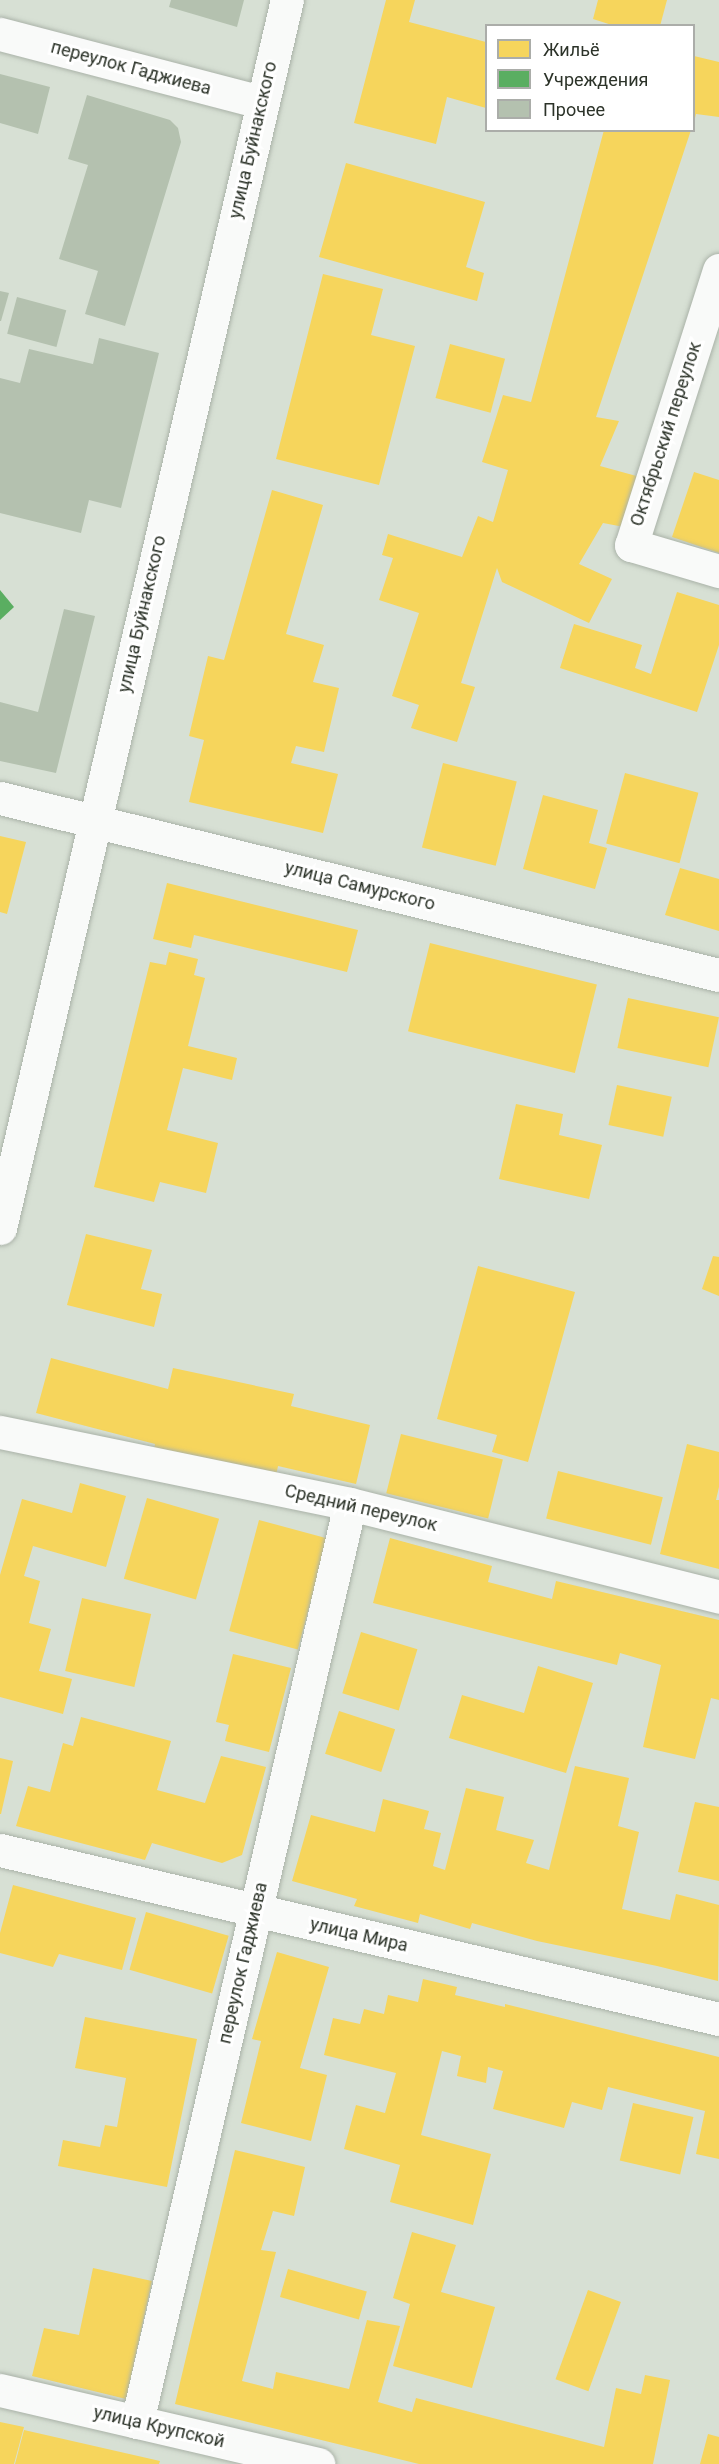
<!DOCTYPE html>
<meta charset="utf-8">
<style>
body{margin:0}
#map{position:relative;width:719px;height:2464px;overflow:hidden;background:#d7e0d4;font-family:Roboto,sans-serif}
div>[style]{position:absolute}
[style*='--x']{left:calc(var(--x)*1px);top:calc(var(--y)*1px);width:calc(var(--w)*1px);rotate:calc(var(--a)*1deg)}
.homes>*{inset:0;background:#f6d55c;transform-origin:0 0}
.public>*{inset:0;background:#5aae61}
.building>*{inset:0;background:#b4c1af;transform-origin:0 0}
.roads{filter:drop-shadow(0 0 2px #aab2a8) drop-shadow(0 0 2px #aab2a8)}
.street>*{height:33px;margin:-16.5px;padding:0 16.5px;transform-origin:16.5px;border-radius:16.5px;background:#f9faf9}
span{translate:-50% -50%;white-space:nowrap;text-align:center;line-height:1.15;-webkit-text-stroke:6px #fff;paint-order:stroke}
.street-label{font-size:18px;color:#2c3329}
.legend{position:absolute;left:485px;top:24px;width:210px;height:108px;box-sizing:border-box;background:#fff;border:2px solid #abada9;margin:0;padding:8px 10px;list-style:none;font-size:18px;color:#2c3329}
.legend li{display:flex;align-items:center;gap:12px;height:30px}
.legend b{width:30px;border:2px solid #abada9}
</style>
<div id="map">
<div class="homes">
<div style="clip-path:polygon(386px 0,415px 0,409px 22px,486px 42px,486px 108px,447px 97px,436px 144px,354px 123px)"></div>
<div style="clip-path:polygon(598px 0,667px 0,660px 26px,615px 26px,593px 19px)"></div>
<div style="clip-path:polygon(694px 56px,719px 62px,719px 117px,696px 114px,694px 122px)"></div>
<div style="clip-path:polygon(604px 130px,691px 130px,596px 417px,619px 421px,600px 466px,640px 477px,624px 527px,603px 523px,579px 564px,612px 579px,589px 623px,502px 582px,497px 568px,461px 683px,475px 687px,457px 742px,411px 728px,419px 705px,392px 696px,419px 613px,379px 600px,393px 558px,382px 555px,388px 534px,462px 557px,478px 516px,493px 522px,508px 470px,482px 462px,503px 395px,531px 402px)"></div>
<div style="clip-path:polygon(346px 163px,485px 202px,466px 267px,484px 273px,477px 301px,319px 257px)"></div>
<div style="clip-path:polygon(323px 274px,383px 289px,371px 335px,415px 346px,379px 485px,276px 459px)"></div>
<div style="left:450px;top:344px;width:57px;height:56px;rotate:15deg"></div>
<div style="clip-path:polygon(694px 472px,719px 480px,719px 553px,672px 537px)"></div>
<div style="clip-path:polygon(272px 490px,323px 505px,286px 634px,324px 645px,313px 682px,339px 688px,324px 752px,296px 746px,291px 763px,338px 774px,323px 833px,189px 802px,204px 740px,189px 736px,208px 656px,224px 660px)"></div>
<div style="clip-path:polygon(677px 592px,719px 605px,719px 645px,697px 712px,560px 668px,574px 624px,642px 645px,635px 668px,651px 674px)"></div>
<div style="left:443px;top:763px;width:76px;height:87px;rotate:14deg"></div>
<div style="left:625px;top:773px;width:76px;height:73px;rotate:15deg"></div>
<div style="clip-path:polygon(543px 795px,598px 810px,589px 843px,607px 848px,595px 889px,523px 869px)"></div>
<div style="clip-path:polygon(0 836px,26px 842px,7px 914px,0 912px)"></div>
<div style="clip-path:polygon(680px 868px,719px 879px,719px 931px,665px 915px)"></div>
<div style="clip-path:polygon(167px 883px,358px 930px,347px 972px,194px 935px,191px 948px,153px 939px)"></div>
<div style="left:430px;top:943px;width:172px;height:91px;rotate:14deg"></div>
<div style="clip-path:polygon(169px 952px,198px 959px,194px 975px,205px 978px,188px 1046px,237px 1058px,232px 1080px,183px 1068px,167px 1130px,218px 1143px,206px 1193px,160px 1182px,154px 1202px,94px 1187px,150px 962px,166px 965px)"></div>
<div style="left:628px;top:998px;width:93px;height:51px;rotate:12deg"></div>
<div style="left:617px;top:1085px;width:56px;height:41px;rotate:12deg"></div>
<div style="clip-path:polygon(516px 1104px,563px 1114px,559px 1135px,602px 1145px,589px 1199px,499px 1179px)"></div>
<div style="clip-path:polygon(86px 1234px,152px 1250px,141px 1289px,162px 1294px,154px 1327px,67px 1305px)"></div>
<div style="clip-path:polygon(713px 1256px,719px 1257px,719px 1296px,702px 1289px)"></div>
<div style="clip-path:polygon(478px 1266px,575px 1292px,528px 1462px,492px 1452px,497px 1435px,437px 1419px)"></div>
<div style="clip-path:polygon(51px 1358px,168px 1389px,173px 1368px,294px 1394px,291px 1406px,370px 1425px,356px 1484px,278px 1466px,276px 1476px,154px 1449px,155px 1444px,36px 1413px)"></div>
<div style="left:401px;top:1434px;width:105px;height:61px;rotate:14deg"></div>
<div style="clip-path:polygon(687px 1444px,719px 1452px,719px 1487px,716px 1500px,719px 1500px,719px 1569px,660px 1554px)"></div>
<div style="left:558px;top:1471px;width:108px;height:49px;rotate:14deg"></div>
<div style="clip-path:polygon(80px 1483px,126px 1496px,106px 1567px,33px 1546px,24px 1576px,40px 1581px,29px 1623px,51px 1629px,39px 1671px,72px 1679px,63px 1714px,0 1697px,0 1575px,22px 1499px,72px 1513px)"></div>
<div style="left:147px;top:1498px;width:75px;height:84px;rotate:16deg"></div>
<div style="left:259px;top:1520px;width:71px;height:115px;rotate:15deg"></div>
<div style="clip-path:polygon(390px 1538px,492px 1566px,488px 1582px,552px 1599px,556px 1581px,719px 1620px,719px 1700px,711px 1698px,695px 1759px,643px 1747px,661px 1665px,620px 1653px,617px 1665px,373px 1603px)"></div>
<div style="left:82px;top:1598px;width:71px;height:75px;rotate:13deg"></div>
<div style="left:361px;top:1632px;width:59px;height:64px;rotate:17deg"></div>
<div style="clip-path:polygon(233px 1654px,291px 1668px,269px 1752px,225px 1741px,229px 1725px,216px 1722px)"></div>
<div style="clip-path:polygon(538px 1666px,593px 1683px,566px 1773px,449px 1738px,462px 1695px,524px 1713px)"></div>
<div style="left:339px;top:1711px;width:59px;height:45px;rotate:18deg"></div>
<div style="clip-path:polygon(81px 1717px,171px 1741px,157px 1790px,205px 1803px,221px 1756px,266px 1767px,242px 1855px,222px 1863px,152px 1843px,145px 1860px,16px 1826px,28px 1786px,50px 1792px,63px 1743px,73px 1746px)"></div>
<div style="clip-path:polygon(0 1758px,13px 1761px,1px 1814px,0 1814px)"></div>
<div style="clip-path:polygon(575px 1766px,629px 1778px,618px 1826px,639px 1832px,622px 1909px,670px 1920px,676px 1894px,719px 1905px,718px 1981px,657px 1966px,537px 1941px,472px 1923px,470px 1929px,420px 1914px,418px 1923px,354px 1906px,357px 1899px,292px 1881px,311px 1815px,375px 1832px,383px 1799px,429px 1811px,424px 1829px,441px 1833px,433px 1866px,445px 1870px,466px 1788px,504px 1797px,496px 1830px,534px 1840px,526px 1863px,549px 1870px)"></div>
<div style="clip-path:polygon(695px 1802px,719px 1807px,719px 1881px,678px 1872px)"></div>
<div style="clip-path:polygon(13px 1885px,136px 1918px,122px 1970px,59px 1954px,53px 1967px,0 1953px,0 1933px)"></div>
<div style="left:146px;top:1912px;width:86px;height:60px;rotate:16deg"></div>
<div style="clip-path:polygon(277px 1952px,329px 1967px,300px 2068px,327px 2075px,311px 2141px,241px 2123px,261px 2041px,252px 2039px)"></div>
<div style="clip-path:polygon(423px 1979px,457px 1987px,455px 1995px,505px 2007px,505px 2004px,719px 2057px,719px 2159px,696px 2154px,705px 2111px,608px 2087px,602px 2110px,572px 2102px,564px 2128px,493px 2109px,503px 2071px,488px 2067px,486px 2083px,457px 2076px,461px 2056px,442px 2051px,421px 2135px,491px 2154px,473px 2225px,390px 2202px,400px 2165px,344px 2149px,356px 2105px,385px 2113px,396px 2073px,324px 2055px,333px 2018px,360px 2024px,364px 2009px,384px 2014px,388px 1995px,418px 2002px)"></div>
<div style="clip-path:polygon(85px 2017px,197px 2039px,167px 2187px,58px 2166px,63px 2140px,100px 2147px,105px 2125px,117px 2127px,126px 2078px,75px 2068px)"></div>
<div style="left:633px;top:2103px;width:62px;height:59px;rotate:13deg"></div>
<div style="clip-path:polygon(235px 2150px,305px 2167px,294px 2216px,273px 2211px,261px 2250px,276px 2252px,242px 2381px,273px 2389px,276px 2372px,349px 2389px,367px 2320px,400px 2326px,378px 2402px,412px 2412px,416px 2398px,604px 2447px,616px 2388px,641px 2394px,645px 2375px,670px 2380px,653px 2464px,419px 2464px,175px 2404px)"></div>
<div style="clip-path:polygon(412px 2232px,456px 2245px,441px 2292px,495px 2307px,472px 2388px,393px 2366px,410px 2304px,393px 2298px)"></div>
<div style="clip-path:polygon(93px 2268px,152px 2281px,126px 2399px,32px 2376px,44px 2328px,79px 2335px)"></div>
<div style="left:288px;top:2269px;width:82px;height:29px;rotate:16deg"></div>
<div style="left:588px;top:2290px;width:35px;height:95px;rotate:20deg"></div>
<div style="clip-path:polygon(0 2422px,24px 2427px,14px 2464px,0 2464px)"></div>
<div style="clip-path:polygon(24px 2430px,160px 2461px,159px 2464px,15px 2464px)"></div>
<div style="clip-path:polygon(708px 2434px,719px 2437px,719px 2464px,700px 2464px)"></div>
</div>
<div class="public">
<div style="clip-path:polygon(0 590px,14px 607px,0 620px)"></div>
</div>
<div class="building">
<div style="clip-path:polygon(171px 0,244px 0,237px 27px,169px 7px)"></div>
<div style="clip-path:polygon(0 74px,50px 87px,38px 134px,0 123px)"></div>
<div style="clip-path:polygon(87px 95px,170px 120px,178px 128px,181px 142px,125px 326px,85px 314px,98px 271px,59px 259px,88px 165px,68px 159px)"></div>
<div style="clip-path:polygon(0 291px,9px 293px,1px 321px,0 321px)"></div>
<div style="left:17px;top:297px;width:51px;height:38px;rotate:15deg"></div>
<div style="clip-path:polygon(99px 338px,159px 353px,121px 508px,89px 500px,81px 533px,0 513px,0 378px,20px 383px,29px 349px,93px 364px)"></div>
<div style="clip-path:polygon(64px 609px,95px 616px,56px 773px,0 761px,0 702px,38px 712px)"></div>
</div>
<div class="roads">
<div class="street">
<div style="--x:0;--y:34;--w:270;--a:14.6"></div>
<div style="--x:719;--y:270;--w:289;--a:107.7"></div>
<div style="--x:631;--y:545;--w:92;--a:16.5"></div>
<div style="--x:0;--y:798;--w:740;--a:13.83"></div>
<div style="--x:0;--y:1228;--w:1261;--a:-76.85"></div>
<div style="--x:0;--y:1432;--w:357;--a:11.6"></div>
<div style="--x:350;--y:1504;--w:381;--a:14.1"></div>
<div style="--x:0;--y:1850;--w:739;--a:13.23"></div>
<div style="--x:0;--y:2390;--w:327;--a:13.1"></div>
<div style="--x:137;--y:2422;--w:942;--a:-76.94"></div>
</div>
</div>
<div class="street-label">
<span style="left:131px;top:68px;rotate:15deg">переулок Гаджиева</span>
<span style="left:253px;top:140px;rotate:-77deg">улица Буйнакского</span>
<span style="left:666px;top:434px;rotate:-72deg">Октябрьский переулок</span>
<span style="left:142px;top:614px;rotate:-77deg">улица Буйнакского</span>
<span style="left:360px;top:886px;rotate:14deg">улица Самурского</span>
<span style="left:361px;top:1508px;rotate:13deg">Средний переулок</span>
<span style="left:359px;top:1935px;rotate:13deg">улица Мира</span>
<span style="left:243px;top:1963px;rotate:-77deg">переулок Гаджиева</span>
<span style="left:159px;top:2427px;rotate:13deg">улица Крупской</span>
</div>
<ul class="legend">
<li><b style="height:16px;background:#f6d55c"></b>Жильё</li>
<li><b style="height:16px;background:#5aae61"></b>Учреждения</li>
<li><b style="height:16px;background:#b4c1af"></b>Прочее</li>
</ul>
</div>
